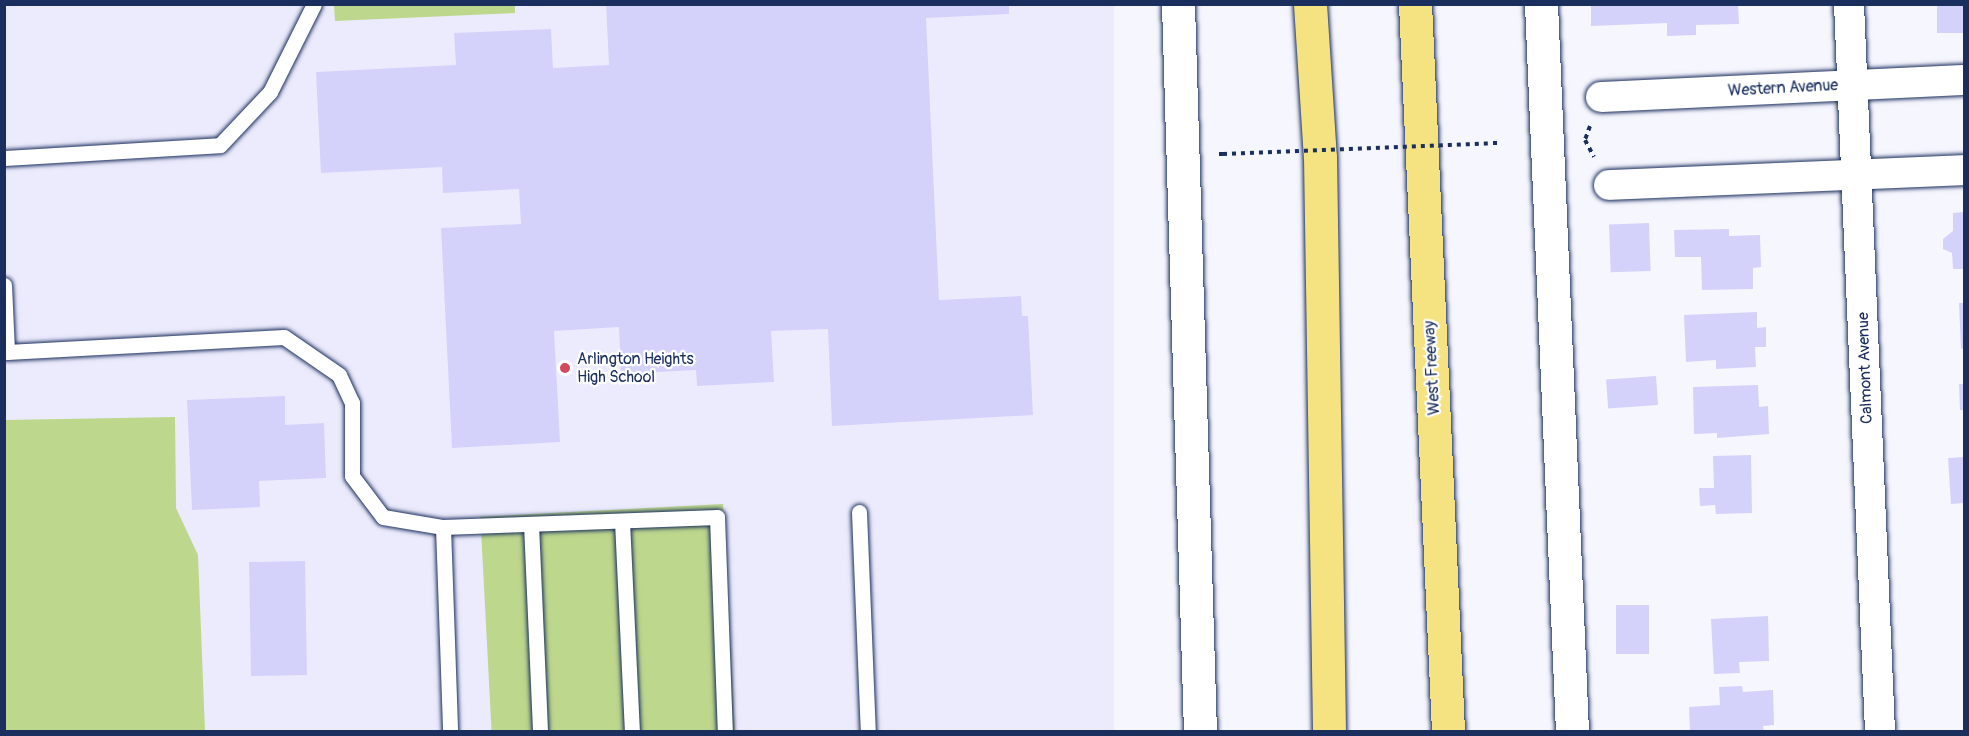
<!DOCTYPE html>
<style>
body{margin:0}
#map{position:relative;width:1969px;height:736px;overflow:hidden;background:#f6f6fe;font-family:Pangolin,sans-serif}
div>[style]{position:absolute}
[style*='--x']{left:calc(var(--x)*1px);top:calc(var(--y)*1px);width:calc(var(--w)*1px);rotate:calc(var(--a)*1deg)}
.built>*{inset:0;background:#ecebfd;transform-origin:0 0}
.green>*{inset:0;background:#bdd78d;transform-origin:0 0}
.building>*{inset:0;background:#d4d2fb;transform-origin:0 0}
.path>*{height:4px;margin-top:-2px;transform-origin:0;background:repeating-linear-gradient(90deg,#1b2f5e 0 4.5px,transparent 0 9px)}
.roads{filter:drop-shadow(0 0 2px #1b2f5e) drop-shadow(0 0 2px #1b2f5e)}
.service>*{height:15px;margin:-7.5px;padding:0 7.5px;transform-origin:7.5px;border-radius:7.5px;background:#fff}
.minor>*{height:30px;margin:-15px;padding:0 15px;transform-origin:15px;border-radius:15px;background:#fff}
.secondary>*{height:33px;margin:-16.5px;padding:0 16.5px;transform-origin:16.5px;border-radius:16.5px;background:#fff}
.motorway>*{height:33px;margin:-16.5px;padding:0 16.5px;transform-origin:16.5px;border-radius:16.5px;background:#f5e382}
.path-bridge>*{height:4px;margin-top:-2px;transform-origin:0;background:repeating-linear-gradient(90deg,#1b2f5e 0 4.5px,transparent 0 9px)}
.dots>*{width:16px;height:16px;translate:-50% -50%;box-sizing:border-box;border:3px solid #fff;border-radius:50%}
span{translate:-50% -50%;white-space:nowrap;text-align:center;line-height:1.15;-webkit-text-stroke:4.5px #fff;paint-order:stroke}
.street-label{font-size:16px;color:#1b2f5e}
.poi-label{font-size:16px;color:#1b2f5e}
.left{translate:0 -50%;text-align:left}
.frame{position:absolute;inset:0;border:6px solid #1b2f5e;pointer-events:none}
</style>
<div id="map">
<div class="built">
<div style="left:4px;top:5px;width:1110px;height:726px"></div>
</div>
<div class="green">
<div style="clip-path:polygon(334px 5px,515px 5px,515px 13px,335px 21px)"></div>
<div style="clip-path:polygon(175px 417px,176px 508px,198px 555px,205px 731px,5px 731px,5px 420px)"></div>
<div style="left:723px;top:504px;width:227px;height:243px;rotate:87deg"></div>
</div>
<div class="building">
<div style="clip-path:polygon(606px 4px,1009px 4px,1009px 14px,926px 18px,939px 300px,1021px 296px,1022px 316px,1028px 316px,1033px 415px,832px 426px,828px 329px,771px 331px,774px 382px,697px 386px,696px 370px,621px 374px,619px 327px,554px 331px,560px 442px,452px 448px,441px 228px,521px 224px,519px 189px,443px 193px,442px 167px,321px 173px,316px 72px,456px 65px,454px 33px,551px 29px,553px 68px,609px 65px)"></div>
<div style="clip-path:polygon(1591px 4px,1738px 4px,1739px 24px,1696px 25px,1696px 35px,1667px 36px,1667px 23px,1591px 26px)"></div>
<div style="left:1937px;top:4px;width:27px;height:29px"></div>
<div style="clip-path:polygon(1964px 212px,1964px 269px,1953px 269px,1952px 253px,1943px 249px,1943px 239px,1953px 231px,1953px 213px)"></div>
<div style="left:1649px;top:223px;width:48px;height:40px;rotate:88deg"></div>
<div style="clip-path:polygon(1729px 229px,1729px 236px,1760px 235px,1761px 267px,1753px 268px,1753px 289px,1702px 290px,1701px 257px,1675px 257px,1674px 230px)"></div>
<div style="clip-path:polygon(1959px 303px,1964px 303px,1964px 348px,1961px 349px)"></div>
<div style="clip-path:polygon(1757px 312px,1757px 328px,1766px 327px,1766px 347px,1755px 347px,1756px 367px,1716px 369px,1716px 360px,1686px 362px,1684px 315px)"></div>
<div style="left:1656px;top:376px;width:29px;height:50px;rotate:86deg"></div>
<div style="clip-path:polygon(1959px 384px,1964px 384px,1964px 410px,1960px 410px)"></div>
<div style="clip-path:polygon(1758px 385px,1759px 407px,1768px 406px,1769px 434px,1717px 438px,1717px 433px,1694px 434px,1693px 387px)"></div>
<div style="clip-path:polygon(285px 396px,285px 425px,324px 423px,326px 478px,259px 481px,260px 507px,192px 510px,187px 400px)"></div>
<div style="clip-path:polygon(1751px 455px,1752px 513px,1716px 514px,1715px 505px,1700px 506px,1699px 488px,1714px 488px,1713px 456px)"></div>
<div style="clip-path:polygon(1964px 457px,1964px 503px,1951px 504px,1948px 458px)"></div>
<div style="left:305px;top:561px;width:114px;height:56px;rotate:89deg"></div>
<div style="left:1616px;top:605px;width:33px;height:49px"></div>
<div style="clip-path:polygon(1768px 616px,1769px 661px,1739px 662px,1740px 673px,1714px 674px,1711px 619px)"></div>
<div style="clip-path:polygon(1742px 686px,1743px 692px,1773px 690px,1774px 725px,1763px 726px,1764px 732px,1690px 732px,1689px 707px,1720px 705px,1719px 687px)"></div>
</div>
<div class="path">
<div style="--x:1590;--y:126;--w:15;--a:110"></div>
<div style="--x:1585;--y:140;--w:19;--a:62"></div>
<div style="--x:1493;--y:143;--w:4;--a:0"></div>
<div style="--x:1219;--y:154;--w:4;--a:0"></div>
</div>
<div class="roads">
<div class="service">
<div style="--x:4;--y:158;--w:216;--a:-3.4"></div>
<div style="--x:220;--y:145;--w:73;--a:-46.7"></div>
<div style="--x:270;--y:92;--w:98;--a:-63.4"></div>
<div style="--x:4;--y:285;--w:67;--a:87.4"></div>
<div style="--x:7;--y:352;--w:277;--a:-3.1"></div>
<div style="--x:284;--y:337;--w:67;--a:34.6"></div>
<div style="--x:339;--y:375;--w:31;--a:65"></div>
<div style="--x:352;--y:403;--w:73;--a:90"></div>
<div style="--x:352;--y:476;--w:51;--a:52.9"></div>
<div style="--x:383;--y:517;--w:61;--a:9.5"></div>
<div style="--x:443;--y:527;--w:205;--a:88"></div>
<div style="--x:859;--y:512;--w:220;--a:87.7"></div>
<div style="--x:622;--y:521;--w:211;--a:87.3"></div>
<div style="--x:531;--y:524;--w:208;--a:87.5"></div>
<div style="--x:443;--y:527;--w:274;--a:-2.1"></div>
<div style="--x:717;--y:517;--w:215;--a:87.9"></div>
</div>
<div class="minor">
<div style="--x:1849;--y:4;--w:729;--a:87.56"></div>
<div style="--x:1601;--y:97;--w:363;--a:-2.7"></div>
<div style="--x:1609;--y:185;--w:355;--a:-2.4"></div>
</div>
<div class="secondary">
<div style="--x:1178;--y:4;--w:728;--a:88.27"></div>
<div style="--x:1541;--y:4;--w:729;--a:87.56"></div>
</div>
<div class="motorway">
<div style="--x:1310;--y:4;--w:153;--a:86.3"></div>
<div style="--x:1320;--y:157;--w:575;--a:89.1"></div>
<div style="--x:1415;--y:4;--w:729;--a:87.4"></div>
</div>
</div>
<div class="path-bridge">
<div style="--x:1223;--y:154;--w:270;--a:-2.3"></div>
</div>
<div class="dots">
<div style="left:565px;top:368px;background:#d1495b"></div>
</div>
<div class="street-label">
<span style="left:1783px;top:88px;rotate:-3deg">Western Avenue</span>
<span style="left:1432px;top:368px;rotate:-93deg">West Freeway</span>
<span style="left:1865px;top:368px;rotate:-92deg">Calmont Avenue</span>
</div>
<div class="poi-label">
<span class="left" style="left:577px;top:368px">Arlington Heights<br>High School</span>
</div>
<div class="frame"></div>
</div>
